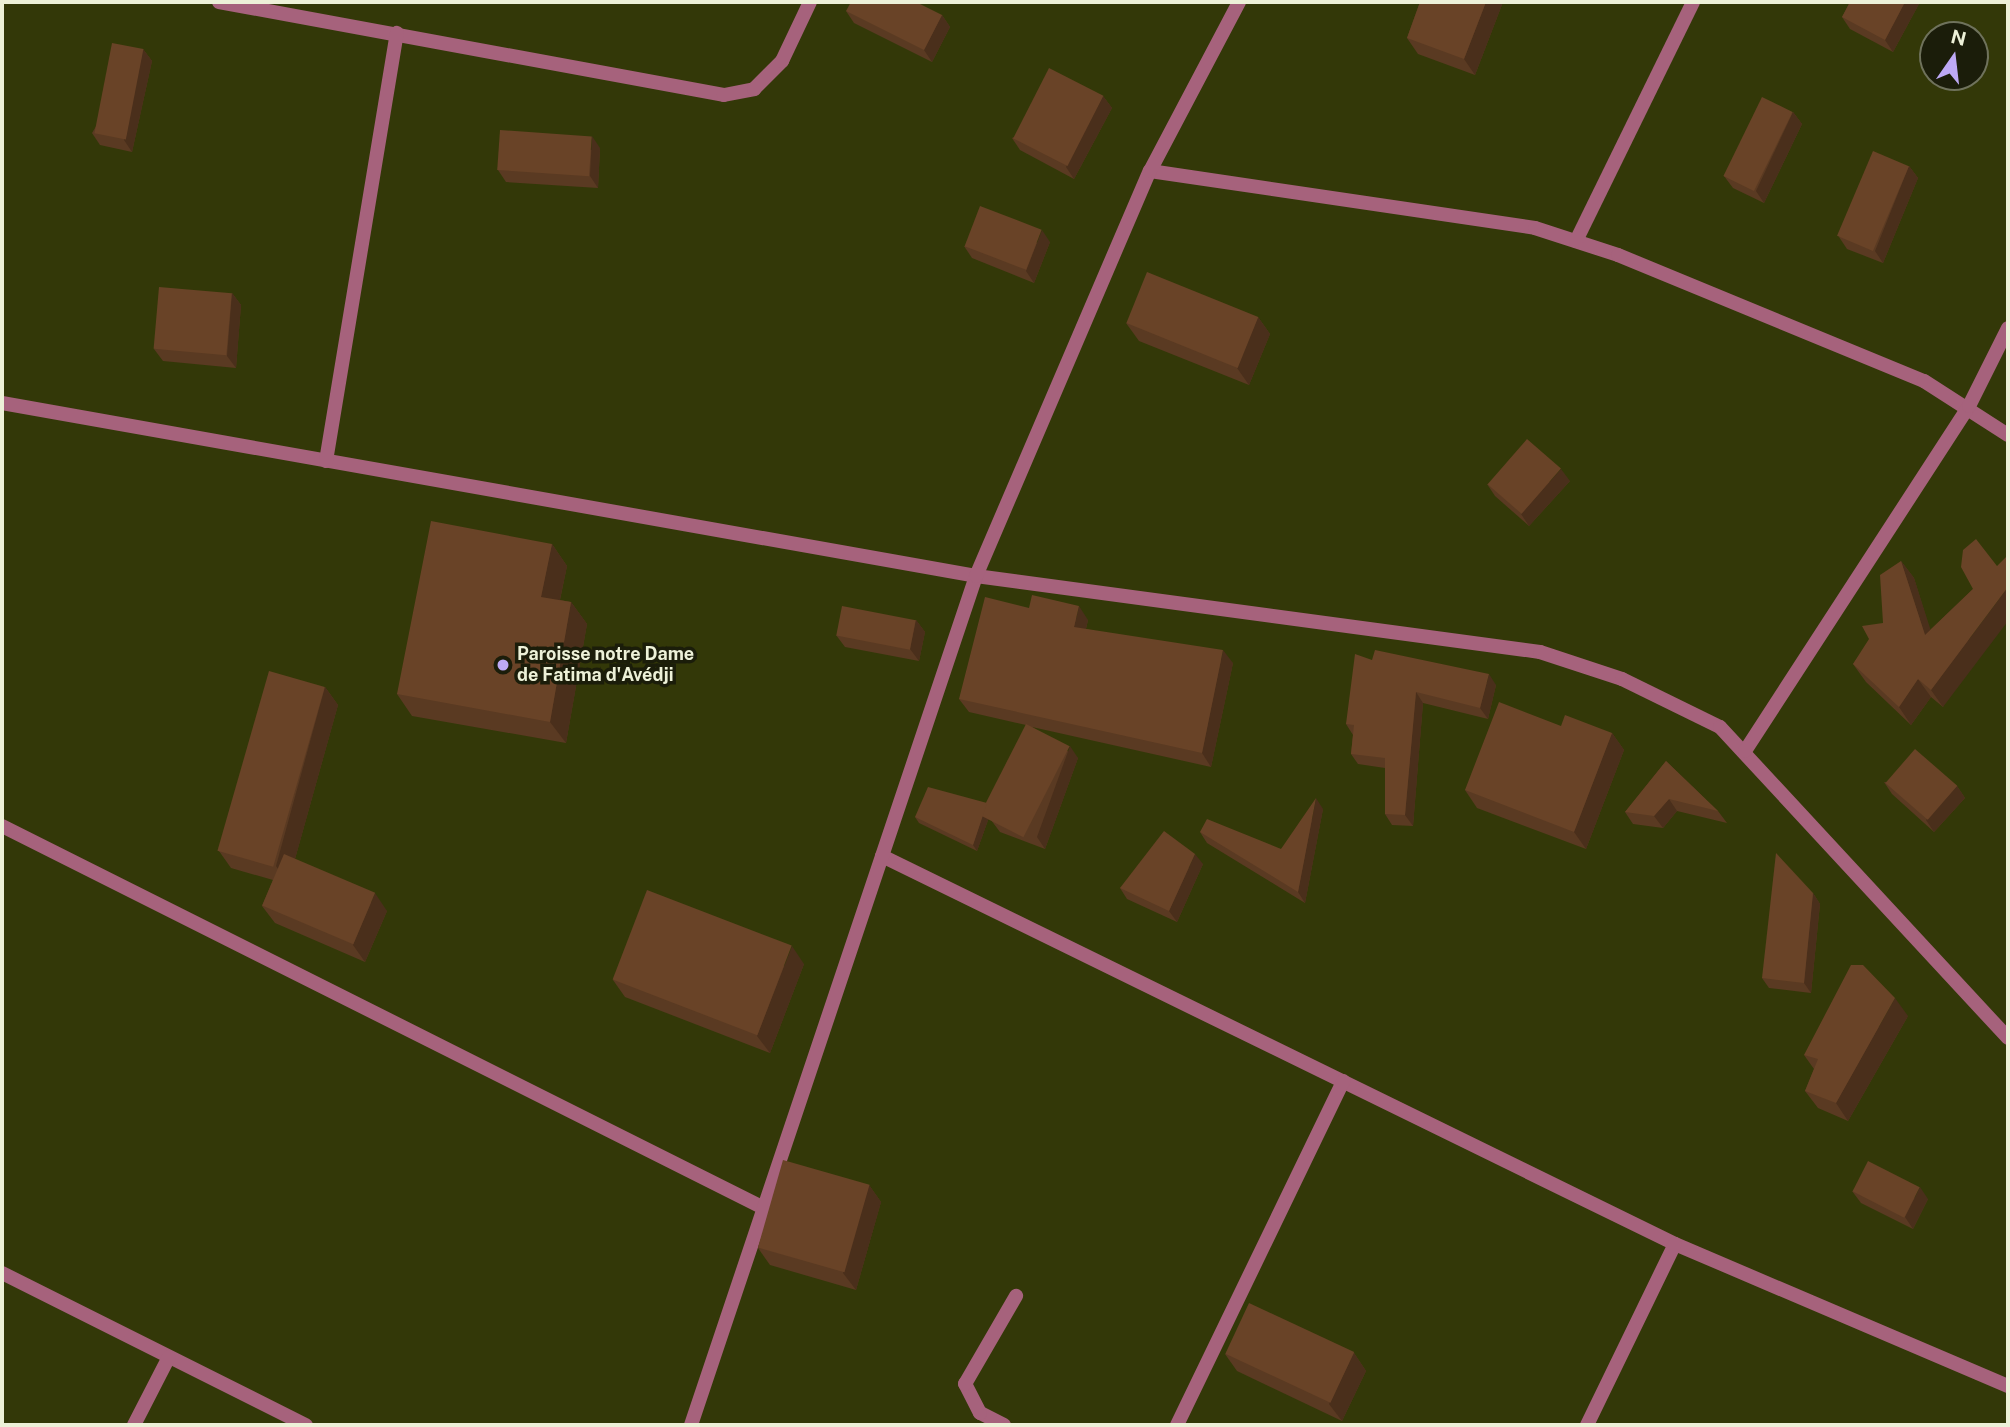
<!DOCTYPE html>
<meta charset="utf-8">
<style>
body{margin:0}
#map{position:relative;width:2010px;height:1427px;overflow:hidden;background:#333808;font-family:"Public Sans",sans-serif}
div>[style]{position:absolute}
[style*='--x']{left:calc(var(--x)*1px);top:calc(var(--y)*1px);width:calc(var(--w)*1px);rotate:calc(var(--a)*1deg)}
.minor>*{height:14px;margin:-7px;padding:0 7px;transform-origin:7px;border-radius:7px;background:#a6627c}
.wall>*{inset:0;background:#5a3a22}
.shaded-wall>*{inset:0;background:#4a2f1b}
.building>*{inset:0;background:#694327;transform-origin:0 0}
.dots>*{width:19px;height:19px;translate:-50% -50%;box-sizing:border-box;border:4px solid #1b1d0a;border-radius:50%}
span{translate:-50% -50%;white-space:nowrap;text-align:center;line-height:1.15;-webkit-text-stroke:7px #1b1d0a;paint-order:stroke}
.poi-label{font-size:18px;color:#edf1d8;font-weight:700}
.left{translate:0 -50%;text-align:left}
.frame{position:absolute;inset:0;border:4px solid #edf1d8;pointer-events:none}
.north{position:absolute;left:1919px;top:21px;width:70px;height:70px;box-sizing:border-box;background:#1b1d0a;border:2px solid #6f725c;border-radius:50%;rotate:14deg;font-size:19px;font-weight:700;line-height:28px;text-align:center;color:#edf1d8}
.north::after{content:'';display:block;margin:auto;width:24px;height:32px;background:#bda9f5;clip-path:polygon(50% 0,100% 100%,50% 72%,0 100%)}
</style>
<div id="map">
<div class="minor">
<div style="--x:219;--y:2;--w:513;--a:10.43"></div>
<div style="--x:724;--y:95;--w:31;--a:-11"></div>
<div style="--x:754;--y:89;--w:40;--a:-45"></div>
<div style="--x:782;--y:61;--w:65;--a:-64.6"></div>
<div style="--x:1150;--y:171;--w:389;--a:8.4"></div>
<div style="--x:1535;--y:228;--w:87;--a:18"></div>
<div style="--x:1618;--y:255;--w:331;--a:22.4"></div>
<div style="--x:1924;--y:381;--w:100;--a:32.7"></div>
<div style="--x:1576;--y:241;--w:266;--a:-63.9"></div>
<div style="--x:2;--y:403;--w:989;--a:10.07"></div>
<div style="--x:976;--y:576;--w:569;--a:7.67"></div>
<div style="--x:1540;--y:652;--w:86;--a:18.2"></div>
<div style="--x:1622;--y:679;--w:109;--a:26.1"></div>
<div style="--x:1720;--y:727;--w:424;--a:47.2"></div>
<div style="--x:326;--y:461;--w:434;--a:-80.6"></div>
<div style="--x:1745;--y:751;--w:411;--a:-57"></div>
<div style="--x:1969;--y:406;--w:87;--a:-63.4"></div>
<div style="--x:2;--y:826;--w:852;--a:26.63"></div>
<div style="--x:882;--y:856;--w:883;--a:26.07"></div>
<div style="--x:1675;--y:1244;--w:362;--a:23.1"></div>
<div style="--x:2;--y:1273;--w:340;--a:26.6"></div>
<div style="--x:134;--y:1425;--w:76;--a:-62.8"></div>
<div style="--x:691;--y:1425;--w:896;--a:-71.44"></div>
<div style="--x:976;--y:576;--w:441;--a:-66.8"></div>
<div style="--x:1150;--y:171;--w:191;--a:-62.2"></div>
<div style="--x:1004;--y:1425;--w:27;--a:-153"></div>
<div style="--x:980;--y:1413;--w:33;--a:-117"></div>
<div style="--x:965;--y:1384;--w:102;--a:-59.9"></div>
<div style="--x:1177;--y:1425;--w:382;--a:-64.2"></div>
<div style="--x:1587;--y:1425;--w:201;--a:-64.1"></div>
</div>
<div class="wall">
<div style="clip-path:polygon(1420px 2px,1503px 2px,1475px 75px,1418px 54px,1407px 38px)"></div>
<div style="clip-path:polygon(1850px 2px,1920px 2px,1893px 52px,1850px 29px,1842px 17px)"></div>
<div style="clip-path:polygon(846px 11px,942px 15px,950px 27px,932px 62px,854px 23px)"></div>
<div style="clip-path:polygon(143px 49px,152px 61px,132px 152px,100px 145px,92px 133px)"></div>
<div style="clip-path:polygon(1103px 96px,1112px 108px,1074px 179px,1020px 150px,1012px 138px)"></div>
<div style="clip-path:polygon(1793px 112px,1802px 124px,1764px 203px,1733px 188px,1724px 176px)"></div>
<div style="clip-path:polygon(600px 148px,598px 188px,506px 182px,498px 170px)"></div>
<div style="clip-path:polygon(1909px 166px,1918px 178px,1883px 263px,1847px 249px,1839px 237px)"></div>
<div style="clip-path:polygon(1050px 242px,1034px 283px,972px 258px,964px 246px)"></div>
<div style="clip-path:polygon(232px 293px,241px 305px,236px 368px,163px 361px,154px 349px)"></div>
<div style="clip-path:polygon(1258px 317px,1270px 334px,1249px 385px,1139px 341px,1126px 323px)"></div>
<div style="clip-path:polygon(1570px 481px,1529px 526px,1495px 496px,1487px 484px)"></div>
<div style="clip-path:polygon(552px 544px,567px 566px,560px 600px,571px 602px,587px 624px,566px 743px,412px 716px,397px 694px)"></div>
<div style="clip-path:polygon(1901px 561px,1914px 578px,1930px 630px,1997px 566px,1943px 707px,1931px 697px,1911px 725px,1866px 682px,1853px 664px,1883px 623px)"></div>
<div style="clip-path:polygon(1029px 608px,1088px 620px,1086px 629px,1233px 663px,1211px 767px,1032px 727px,1078px 758px,1045px 849px,1000px 832px,991px 820px,1026px 725px,969px 712px,959px 699px)"></div>
<div style="clip-path:polygon(916px 620px,925px 632px,919px 661px,845px 647px,836px 635px)"></div>
<div style="clip-path:polygon(1372px 660px,1496px 685px,1488px 719px,1423px 703px,1413px 826px,1392px 825px,1385px 814px,1385px 768px,1358px 764px,1351px 754px,1353px 735px,1346px 724px)"></div>
<div style="clip-path:polygon(325px 687px,338px 705px,295px 859px,387px 911px,365px 962px,275px 923px,262px 906px,273px 880px,231px 868px,219px 851px)"></div>
<div style="clip-path:polygon(1561px 726px,1612px 733px,1624px 750px,1586px 849px,1477px 808px,1465px 790px)"></div>
<div style="clip-path:polygon(1666px 761px,1718px 811px,1727px 823px,1677px 811px,1663px 828px,1633px 824px,1625px 812px)"></div>
<div style="clip-path:polygon(1884px 782px,1957px 786px,1965px 798px,1934px 832px,1892px 794px)"></div>
<div style="clip-path:polygon(992px 809px,977px 851px,919px 823px,915px 817px)"></div>
<div style="clip-path:polygon(1323px 809px,1305px 903px,1207px 843px,1200px 832px,1281px 849px)"></div>
<div style="clip-path:polygon(1203px 864px,1177px 922px,1127px 899px,1120px 888px)"></div>
<div style="clip-path:polygon(1813px 893px,1820px 904px,1811px 993px,1769px 988px,1762px 978px)"></div>
<div style="clip-path:polygon(804px 964px,770px 1053px,625px 997px,613px 980px)"></div>
<div style="clip-path:polygon(1908px 1016px,1848px 1121px,1818px 1108px,1805px 1091px,1814px 1069px,1804px 1055px)"></div>
<div style="clip-path:polygon(869px 1185px,881px 1202px,856px 1290px,770px 1265px,758px 1248px)"></div>
<div style="clip-path:polygon(1852px 1191px,1928px 1199px,1913px 1229px,1861px 1203px)"></div>
<div style="clip-path:polygon(1354px 1353px,1366px 1371px,1342px 1421px,1237px 1371px,1225px 1354px)"></div>
</div>
<div class="shaded-wall">
<div style="clip-path:polygon(1486px 2px,1503px 2px,1475px 75px,1464px 59px)"></div>
<div style="clip-path:polygon(1905px 2px,1920px 2px,1893px 52px,1885px 40px)"></div>
<div style="clip-path:polygon(942px 15px,950px 27px,932px 62px,924px 50px)"></div>
<div style="clip-path:polygon(143px 49px,152px 61px,132px 152px,124px 140px)"></div>
<div style="clip-path:polygon(1103px 96px,1112px 108px,1074px 179px,1066px 167px)"></div>
<div style="clip-path:polygon(1793px 112px,1802px 124px,1764px 203px,1756px 191px)"></div>
<div style="clip-path:polygon(592px 136px,600px 148px,598px 188px,590px 176px)"></div>
<div style="clip-path:polygon(1909px 166px,1918px 178px,1883px 263px,1875px 251px)"></div>
<div style="clip-path:polygon(1042px 230px,1050px 242px,1034px 283px,1026px 271px)"></div>
<div style="clip-path:polygon(232px 293px,241px 305px,236px 368px,227px 356px)"></div>
<div style="clip-path:polygon(1258px 317px,1270px 334px,1249px 385px,1237px 368px)"></div>
<div style="clip-path:polygon(1561px 469px,1570px 481px,1529px 526px,1521px 514px)"></div>
<div style="clip-path:polygon(552px 544px,567px 566px,556px 618px,541px 597px)"></div>
<div style="clip-path:polygon(1901px 561px,1914px 578px,1938px 653px,1925px 635px)"></div>
<div style="clip-path:polygon(2008px 587px,2008px 621px,1943px 707px,1931px 690px)"></div>
<div style="clip-path:polygon(571px 602px,587px 624px,566px 743px,550px 722px)"></div>
<div style="clip-path:polygon(1079px 606px,1088px 620px,1083px 641px,1074px 627px)"></div>
<div style="clip-path:polygon(916px 620px,925px 632px,919px 661px,910px 649px)"></div>
<div style="clip-path:polygon(1223px 650px,1233px 663px,1211px 767px,1202px 753px)"></div>
<div style="clip-path:polygon(1489px 674px,1496px 685px,1488px 719px,1480px 708px)"></div>
<div style="clip-path:polygon(1918px 679px,1931px 697px,1911px 725px,1899px 707px)"></div>
<div style="clip-path:polygon(325px 687px,338px 705px,288px 884px,276px 866px)"></div>
<div style="clip-path:polygon(1416px 692px,1423px 703px,1413px 826px,1405px 815px)"></div>
<div style="clip-path:polygon(1612px 733px,1624px 750px,1586px 849px,1574px 832px)"></div>
<div style="clip-path:polygon(1070px 746px,1078px 758px,1045px 849px,1037px 837px)"></div>
<div style="clip-path:polygon(1957px 786px,1965px 798px,1934px 832px,1926px 820px)"></div>
<div style="clip-path:polygon(1316px 798px,1323px 809px,1305px 903px,1298px 892px)"></div>
<div style="clip-path:polygon(1669px 799px,1677px 811px,1663px 828px,1654px 816px)"></div>
<div style="clip-path:polygon(987px 803px,992px 809px,977px 851px,973px 845px)"></div>
<div style="clip-path:polygon(1195px 854px,1203px 864px,1177px 922px,1169px 911px)"></div>
<div style="clip-path:polygon(375px 893px,387px 911px,365px 962px,353px 945px)"></div>
<div style="clip-path:polygon(1813px 893px,1820px 904px,1811px 993px,1804px 983px)"></div>
<div style="clip-path:polygon(792px 946px,804px 964px,770px 1053px,757px 1036px)"></div>
<div style="clip-path:polygon(1895px 998px,1908px 1016px,1848px 1121px,1836px 1103px)"></div>
<div style="clip-path:polygon(869px 1185px,881px 1202px,856px 1290px,843px 1273px)"></div>
<div style="clip-path:polygon(1920px 1187px,1928px 1199px,1913px 1229px,1905px 1217px)"></div>
<div style="clip-path:polygon(1354px 1353px,1366px 1371px,1342px 1421px,1329px 1404px)"></div>
</div>
<div class="building">
<div style="clip-path:polygon(851px 2px,916px 2px,942px 15px,924px 50px,846px 11px)"></div>
<div style="clip-path:polygon(1420px 2px,1486px 2px,1464px 59px,1407px 38px)"></div>
<div style="clip-path:polygon(1850px 2px,1905px 2px,1885px 40px,1842px 17px)"></div>
<div style="left:112px;top:43px;width:32px;height:92px;rotate:11deg"></div>
<div style="left:1049px;top:68px;width:61px;height:79px;rotate:27deg"></div>
<div style="left:1762px;top:97px;width:34px;height:88px;rotate:26deg"></div>
<div style="left:500px;top:130px;width:92px;height:40px;rotate:4deg"></div>
<div style="left:1873px;top:151px;width:39px;height:92px;rotate:23deg"></div>
<div style="left:980px;top:206px;width:66px;height:43px;rotate:21deg"></div>
<div style="left:1147px;top:272px;width:120px;height:55px;rotate:22deg"></div>
<div style="left:159px;top:287px;width:73px;height:62px;rotate:5deg"></div>
<div style="left:1527px;top:439px;width:45px;height:60px;rotate:41deg"></div>
<div style="clip-path:polygon(431px 521px,552px 544px,541px 597px,571px 602px,550px 722px,397px 694px)"></div>
<div style="clip-path:polygon(1976px 539px,1997px 566px,2008px 555px,2008px 587px,1931px 690px,1918px 679px,1899px 707px,1853px 664px,1869px 639px,1862px 626px,1883px 623px,1880px 575px,1901px 561px,1925px 635px,1973px 589px,1961px 567px,1963px 550px)"></div>
<div style="clip-path:polygon(1032px 595px,1079px 606px,1074px 627px,1223px 650px,1202px 753px,959px 699px,985px 597px,1029px 608px)"></div>
<div style="left:842px;top:606px;width:75px;height:30px;rotate:11deg"></div>
<div style="clip-path:polygon(1375px 650px,1489px 674px,1480px 708px,1416px 692px,1405px 815px,1385px 814px,1385px 758px,1351px 754px,1354px 725px,1346px 724px,1355px 654px,1372px 660px)"></div>
<div style="left:269px;top:671px;width:58px;height:187px;rotate:16deg"></div>
<div style="clip-path:polygon(1499px 702px,1561px 726px,1565px 715px,1612px 733px,1574px 832px,1465px 790px)"></div>
<div style="left:1026px;top:724px;width:49px;height:102px;rotate:27deg"></div>
<div style="left:1915px;top:749px;width:56px;height:45px;rotate:41deg"></div>
<div style="clip-path:polygon(1666px 761px,1718px 811px,1669px 799px,1654px 816px,1625px 812px)"></div>
<div style="clip-path:polygon(928px 787px,987px 803px,973px 845px,915px 817px)"></div>
<div style="clip-path:polygon(1316px 798px,1298px 892px,1200px 832px,1207px 819px,1281px 849px)"></div>
<div style="clip-path:polygon(1164px 831px,1195px 854px,1169px 911px,1120px 888px)"></div>
<div style="clip-path:polygon(1776px 853px,1813px 893px,1804px 983px,1762px 978px)"></div>
<div style="left:284px;top:854px;width:99px;height:56px;rotate:23deg"></div>
<div style="left:647px;top:890px;width:155px;height:96px;rotate:21deg"></div>
<div style="clip-path:polygon(1851px 965px,1863px 965px,1895px 998px,1836px 1103px,1805px 1091px,1818px 1059px,1804px 1055px)"></div>
<div style="left:783px;top:1160px;width:90px;height:91px;rotate:16deg"></div>
<div style="left:1868px;top:1161px;width:58px;height:34px;rotate:27deg"></div>
<div style="left:1249px;top:1303px;width:116px;height:56px;rotate:25deg"></div>
</div>
<div class="dots">
<div style="left:503px;top:665px;background:#bda9f5"></div>
</div>
<div class="poi-label">
<span class="left" style="left:517px;top:665px">Paroisse notre Dame<br>de Fatima d'Avédji</span>
</div>
<div class="frame"></div>
<div class="north">N</div>
</div>
